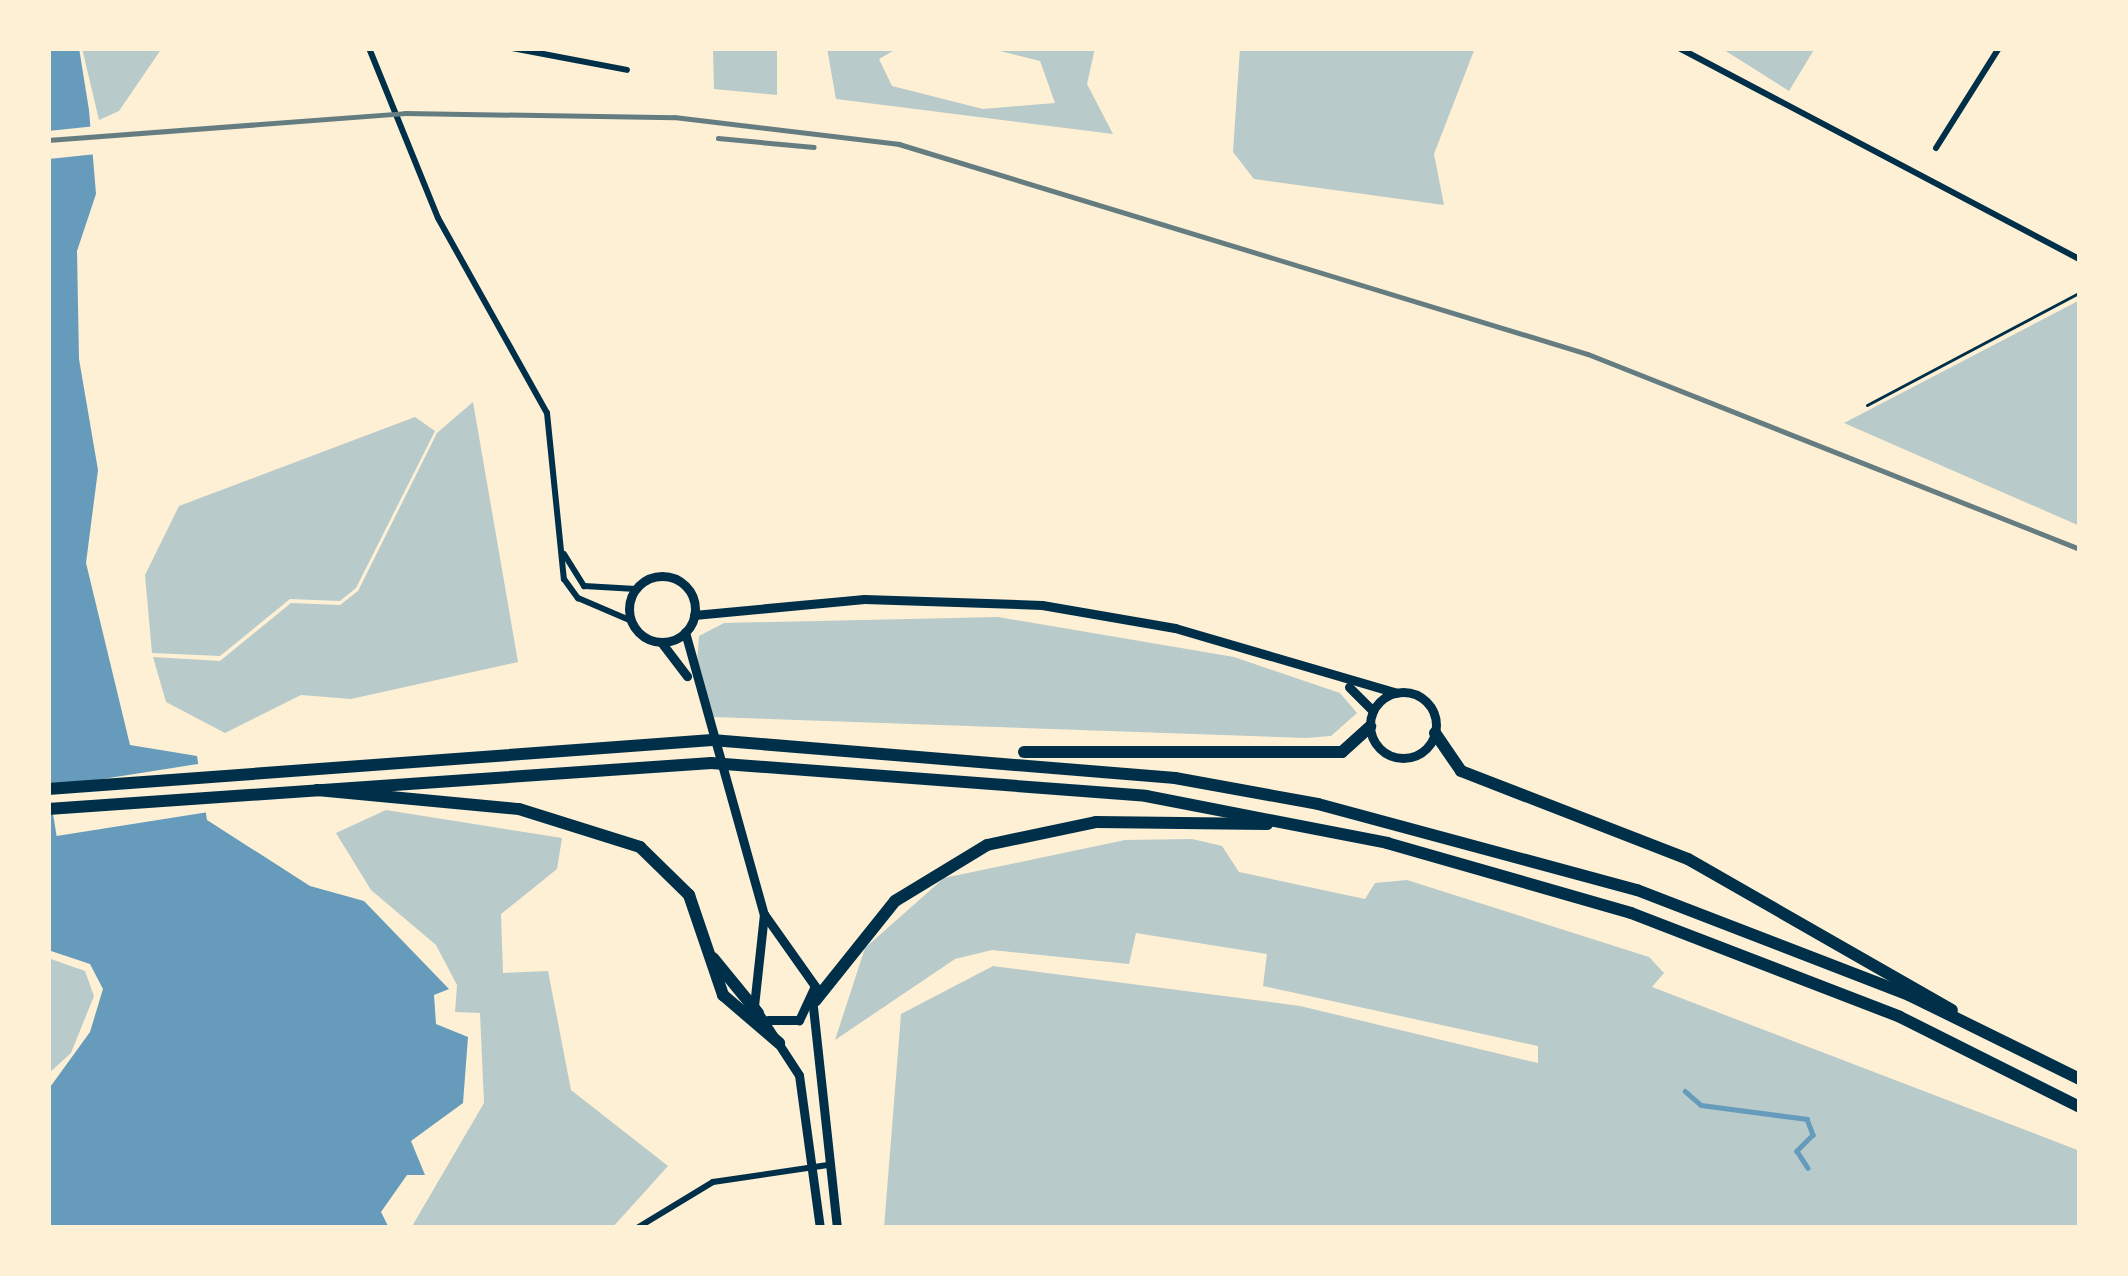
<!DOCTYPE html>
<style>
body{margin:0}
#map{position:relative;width:2128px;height:1276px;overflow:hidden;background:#fdf0d5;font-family:Roboto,sans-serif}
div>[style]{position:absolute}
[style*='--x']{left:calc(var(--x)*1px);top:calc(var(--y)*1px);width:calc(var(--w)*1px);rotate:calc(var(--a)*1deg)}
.green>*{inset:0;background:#b9caca}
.water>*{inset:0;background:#669bbc}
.pier>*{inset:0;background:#fdf0d5;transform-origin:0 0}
.stream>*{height:4.5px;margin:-2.25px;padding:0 2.25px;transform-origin:2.25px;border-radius:2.25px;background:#669bbc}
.path>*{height:3px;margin:-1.5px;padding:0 1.5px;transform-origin:1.5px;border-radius:1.5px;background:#003049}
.minor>*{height:6px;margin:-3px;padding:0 3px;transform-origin:3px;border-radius:3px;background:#003049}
.tertiary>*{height:9px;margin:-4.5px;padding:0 4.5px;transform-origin:4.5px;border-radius:4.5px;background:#003049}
.tertiary>.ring{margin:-4.5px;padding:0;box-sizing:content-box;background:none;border:9px solid #003049;border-radius:50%}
.motorway>*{height:12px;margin:-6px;padding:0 6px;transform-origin:6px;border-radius:6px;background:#003049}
.rail>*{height:4.5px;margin:-2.25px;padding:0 2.25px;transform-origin:2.25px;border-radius:2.25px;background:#657d81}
span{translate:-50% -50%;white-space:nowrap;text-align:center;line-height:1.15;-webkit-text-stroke:9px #fdf0d5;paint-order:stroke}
.frame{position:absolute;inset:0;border:51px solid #fdf0d5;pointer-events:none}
</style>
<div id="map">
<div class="green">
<div style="clip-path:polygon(82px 48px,162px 48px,119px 111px,99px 120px)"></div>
<div style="clip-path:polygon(713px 48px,777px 48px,777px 95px,714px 89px)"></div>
<div style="clip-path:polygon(827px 48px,898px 48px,879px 59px,892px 86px,983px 109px,1055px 103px,1040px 61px,988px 48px,1095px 48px,1087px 84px,1113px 134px,836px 99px)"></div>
<div style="clip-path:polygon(1240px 48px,1475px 48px,1434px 154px,1444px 205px,1254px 179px,1233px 152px)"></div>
<div style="clip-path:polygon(1721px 48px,1815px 48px,1789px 91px)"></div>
<div style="clip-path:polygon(2080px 300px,2080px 526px,1844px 423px)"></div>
<div style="clip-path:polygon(473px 402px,518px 662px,351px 699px,301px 695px,225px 733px,166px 702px,153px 657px,220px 661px,291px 603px,340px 605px,358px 591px,437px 433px)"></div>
<div style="clip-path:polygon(415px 417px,435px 431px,356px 588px,340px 601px,290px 599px,220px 656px,152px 653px,145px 575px,179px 506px)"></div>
<div style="clip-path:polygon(998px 617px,1234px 657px,1340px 693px,1357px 713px,1331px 736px,1307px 738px,713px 717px,697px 665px,699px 636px,724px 623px)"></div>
<div style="clip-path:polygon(386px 810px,562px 838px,557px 869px,501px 914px,503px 973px,548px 971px,571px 1090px,668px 1166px,612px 1228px,411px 1228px,484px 1103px,480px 1013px,455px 1012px,457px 985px,436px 945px,371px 890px,336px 833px)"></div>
<div style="clip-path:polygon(1192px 839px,1222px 846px,1239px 872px,1365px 899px,1375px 883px,1407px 880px,1649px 957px,1664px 973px,1652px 987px,2080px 1151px,2080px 1228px,884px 1228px,901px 1014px,993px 966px,1300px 1006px,1538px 1063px,1538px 1046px,1263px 986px,1267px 954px,1136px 933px,1129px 964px,992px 950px,955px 959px,835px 1040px,865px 948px,944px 878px,1125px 840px)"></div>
<div style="clip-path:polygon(48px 958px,85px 971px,94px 996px,71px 1053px,48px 1074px)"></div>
</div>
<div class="water">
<div style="clip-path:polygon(48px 48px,79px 48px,89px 110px,96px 194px,77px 251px,79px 359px,98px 470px,86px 563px,130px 745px,197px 756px,207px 820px,310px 886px,364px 901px,449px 989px,434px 995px,436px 1024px,468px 1037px,463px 1103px,411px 1141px,425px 1175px,407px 1175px,381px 1212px,389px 1228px,48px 1228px,48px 1090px,90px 1032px,103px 989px,90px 964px,48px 950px)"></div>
</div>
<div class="pier">
<div style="left:96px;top:126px;width:28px;height:48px;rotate:84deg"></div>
<div style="left:204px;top:763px;width:49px;height:157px;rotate:81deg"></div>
</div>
<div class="stream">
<div style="--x:1685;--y:1091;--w:21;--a:41"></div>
<div style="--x:1701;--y:1105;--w:107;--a:7.5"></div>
<div style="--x:1807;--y:1119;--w:17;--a:69"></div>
<div style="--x:1813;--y:1135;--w:23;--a:135"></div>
<div style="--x:1797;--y:1151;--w:20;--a:57"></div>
</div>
<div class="path">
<div style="--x:1867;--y:405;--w:241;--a:-27.9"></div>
</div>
<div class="minor">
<div style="--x:369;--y:48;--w:183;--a:67.9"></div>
<div style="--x:438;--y:218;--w:223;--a:60.8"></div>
<div style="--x:547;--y:413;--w:167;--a:84.2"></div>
<div style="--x:564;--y:579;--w:24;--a:54"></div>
<div style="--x:578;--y:598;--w:59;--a:23.1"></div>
<div style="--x:512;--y:48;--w:117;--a:10.8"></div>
<div style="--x:1679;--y:48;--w:453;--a:27.8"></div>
<div style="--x:1936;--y:148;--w:118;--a:-57.8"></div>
<div style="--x:564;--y:554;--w:38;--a:58"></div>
<div style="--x:584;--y:586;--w:52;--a:3.3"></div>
<div style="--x:637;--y:1228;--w:89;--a:-31.2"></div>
<div style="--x:713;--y:1182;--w:116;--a:-8.4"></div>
</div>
<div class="tertiary">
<div class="ring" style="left:629px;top:576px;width:57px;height:57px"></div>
<div style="--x:694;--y:615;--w:171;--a:-5.4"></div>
<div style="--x:864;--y:599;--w:178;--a:1.9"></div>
<div style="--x:1042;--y:605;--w:135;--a:9.8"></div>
<div style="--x:1175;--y:628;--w:231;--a:16.3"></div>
<div style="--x:685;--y:632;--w:293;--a:74.4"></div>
<div style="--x:764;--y:914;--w:93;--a:96.2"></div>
<div style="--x:754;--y:1006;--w:82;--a:56.9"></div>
<div style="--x:799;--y:1075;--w:154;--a:82.2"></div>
<div style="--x:661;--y:642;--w:43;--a:52.6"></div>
<div style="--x:1349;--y:687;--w:34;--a:45"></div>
<div class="ring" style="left:1370px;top:692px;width:57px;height:57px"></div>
<div style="--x:764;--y:914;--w:88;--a:54.7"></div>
<div style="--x:815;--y:986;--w:38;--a:115"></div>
<div style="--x:799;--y:1020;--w:31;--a:180"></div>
<div style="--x:813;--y:1007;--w:222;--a:83.8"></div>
</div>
<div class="motorway">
<div style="--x:1435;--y:733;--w:46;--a:55.6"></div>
<div style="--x:1461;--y:771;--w:243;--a:21.2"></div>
<div style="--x:1688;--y:859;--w:304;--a:29.8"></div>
<div style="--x:1024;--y:752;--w:318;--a:0"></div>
<div style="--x:1342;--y:752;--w:38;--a:-42"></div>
<div style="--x:48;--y:789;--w:666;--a:-4.22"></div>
<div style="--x:712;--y:740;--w:465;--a:4.7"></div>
<div style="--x:1175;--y:778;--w:145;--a:10.3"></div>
<div style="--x:1318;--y:804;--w:330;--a:15.1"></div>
<div style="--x:1637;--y:890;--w:292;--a:21.1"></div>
<div style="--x:1909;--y:995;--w:191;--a:26.2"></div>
<div style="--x:317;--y:790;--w:203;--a:5.4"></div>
<div style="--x:519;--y:809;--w:127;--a:17.4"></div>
<div style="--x:640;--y:847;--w:69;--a:44.4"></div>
<div style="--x:689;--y:895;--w:106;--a:71.2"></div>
<div style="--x:723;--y:995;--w:74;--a:40.6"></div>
<div style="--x:48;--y:809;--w:665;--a:-3.97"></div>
<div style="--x:711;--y:763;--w:436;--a:4.3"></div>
<div style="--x:1146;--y:796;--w:246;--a:11"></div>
<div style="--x:1387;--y:843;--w:254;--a:16"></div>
<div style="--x:1631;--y:913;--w:288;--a:21.1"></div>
<div style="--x:1900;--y:1017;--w:201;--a:26.6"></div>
<div style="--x:713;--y:958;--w:71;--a:50.7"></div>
<div style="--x:815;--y:1001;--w:128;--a:-51.3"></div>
<div style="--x:895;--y:901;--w:108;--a:-31.3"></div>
<div style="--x:987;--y:845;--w:111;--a:-11.9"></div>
<div style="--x:1096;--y:822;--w:171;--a:0.7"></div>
</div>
<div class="rail">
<div style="--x:718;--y:138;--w:96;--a:5.4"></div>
<div style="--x:48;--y:140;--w:358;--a:-4.3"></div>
<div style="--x:405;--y:113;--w:269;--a:0.9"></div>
<div style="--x:674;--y:117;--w:227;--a:6.8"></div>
<div style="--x:899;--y:144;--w:720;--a:16.95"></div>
<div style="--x:1588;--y:354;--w:529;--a:21.62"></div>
</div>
<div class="frame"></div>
</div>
